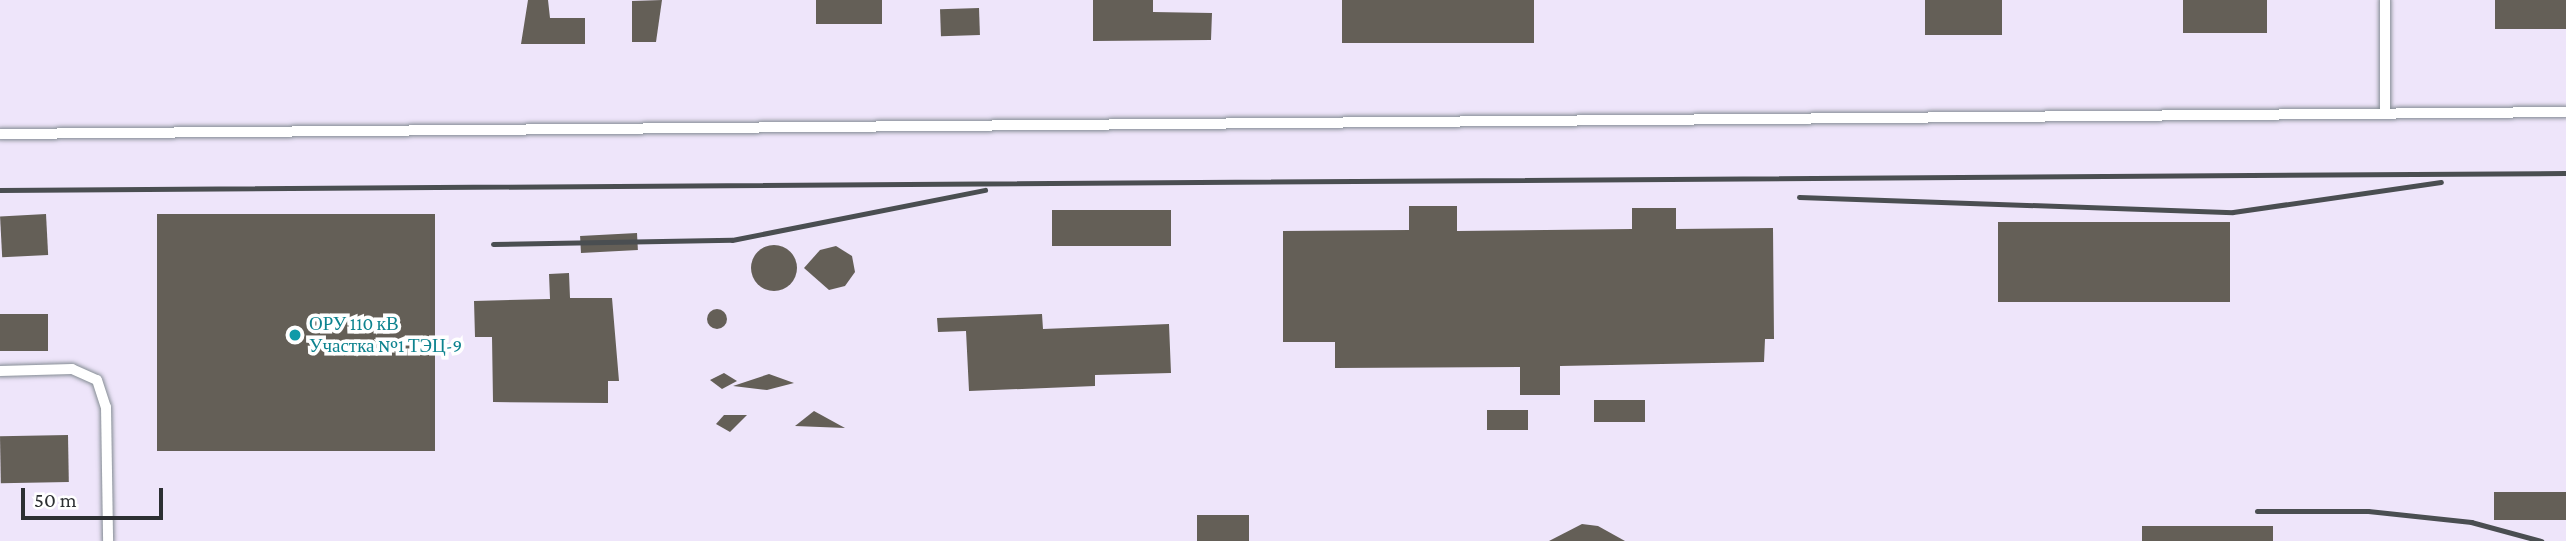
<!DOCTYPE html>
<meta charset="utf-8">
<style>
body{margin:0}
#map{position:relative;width:2566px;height:541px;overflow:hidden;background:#ecf5fd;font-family:"Crimson Pro",serif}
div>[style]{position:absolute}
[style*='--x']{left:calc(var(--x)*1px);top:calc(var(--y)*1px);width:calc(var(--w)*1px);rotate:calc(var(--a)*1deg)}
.industrial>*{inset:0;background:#eee5fa;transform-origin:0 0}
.building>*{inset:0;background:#645f57;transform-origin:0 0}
.round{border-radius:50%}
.roads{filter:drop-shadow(0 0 2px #848c93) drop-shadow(0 0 2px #848c93)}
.lane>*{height:10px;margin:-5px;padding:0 5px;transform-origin:5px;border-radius:5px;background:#fff}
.rail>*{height:5px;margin:-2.5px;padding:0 2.5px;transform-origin:2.5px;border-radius:2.5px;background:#4a4e51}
.dots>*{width:19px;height:19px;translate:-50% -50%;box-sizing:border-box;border:4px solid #fff;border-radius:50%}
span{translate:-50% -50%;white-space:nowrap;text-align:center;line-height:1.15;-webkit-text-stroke:7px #fff;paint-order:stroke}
.culture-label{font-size:19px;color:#0d838f}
.left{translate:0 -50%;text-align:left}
.scale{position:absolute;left:21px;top:488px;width:142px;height:32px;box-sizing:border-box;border:4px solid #2c2f32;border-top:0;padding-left:9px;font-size:21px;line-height:24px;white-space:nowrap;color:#2c2f32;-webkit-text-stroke:5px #fff;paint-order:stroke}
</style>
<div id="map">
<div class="industrial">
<div style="left:0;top:0;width:2566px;height:541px"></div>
</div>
<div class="building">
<div style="clip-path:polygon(528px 0,548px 0,550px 18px,585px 18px,585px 44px,521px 44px)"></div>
<div style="clip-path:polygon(662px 0,656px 42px,632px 42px,632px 1px)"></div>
<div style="left:816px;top:0;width:66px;height:24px"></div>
<div style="clip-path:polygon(1093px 0,1153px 0,1153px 12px,1212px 13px,1211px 40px,1093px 41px)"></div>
<div style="left:1342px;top:0;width:192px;height:43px"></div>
<div style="left:1925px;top:0;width:77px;height:35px"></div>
<div style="left:2183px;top:0;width:84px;height:33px"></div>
<div style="left:2495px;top:0;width:71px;height:29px"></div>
<div style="left:979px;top:8px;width:27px;height:39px;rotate:88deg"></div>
<div style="clip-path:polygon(1409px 206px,1457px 206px,1457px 231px,1632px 229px,1632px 208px,1676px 208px,1676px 229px,1773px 228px,1774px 339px,1765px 339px,1764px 362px,1560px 366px,1560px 395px,1520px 395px,1520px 367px,1335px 368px,1335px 342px,1283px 342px,1283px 231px,1409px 230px)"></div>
<div style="left:1171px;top:210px;width:36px;height:119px;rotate:90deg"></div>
<div style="left:46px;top:214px;width:41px;height:46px;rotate:87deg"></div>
<div style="left:435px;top:214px;width:237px;height:278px;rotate:90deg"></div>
<div style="left:2230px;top:222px;width:80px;height:232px;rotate:90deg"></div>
<div style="left:637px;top:233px;width:17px;height:57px;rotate:87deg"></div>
<div class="round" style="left:751px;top:245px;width:46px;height:46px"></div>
<div style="clip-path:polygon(836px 246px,852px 256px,855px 272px,845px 286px,829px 290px,804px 268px,820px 250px)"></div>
<div style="clip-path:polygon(569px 273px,570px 298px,612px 298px,619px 381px,608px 381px,608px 403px,493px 402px,492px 337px,475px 337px,474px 301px,550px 299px,549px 274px)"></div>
<div class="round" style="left:707px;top:309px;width:20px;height:20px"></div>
<div style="left:0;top:314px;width:48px;height:37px"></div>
<div style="clip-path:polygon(1042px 314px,1043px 329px,1169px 324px,1171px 373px,1095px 375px,1095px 386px,969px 391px,966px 331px,938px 332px,937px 318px)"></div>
<div style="clip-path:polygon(724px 373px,737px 381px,722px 389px,710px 380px)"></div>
<div style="clip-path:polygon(769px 374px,794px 383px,767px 390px,733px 386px)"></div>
<div style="left:1594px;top:400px;width:51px;height:22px"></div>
<div style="left:1528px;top:410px;width:20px;height:41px;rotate:90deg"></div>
<div style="clip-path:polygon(814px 411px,845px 428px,795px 426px)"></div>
<div style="clip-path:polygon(724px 415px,747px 415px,730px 432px,716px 424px)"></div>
<div style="left:68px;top:435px;width:47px;height:68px;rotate:89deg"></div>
<div style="left:2566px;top:492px;width:28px;height:72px;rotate:90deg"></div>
<div style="left:1249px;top:515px;width:26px;height:52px;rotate:90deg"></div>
<div style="clip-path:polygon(1582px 524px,1598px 526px,1625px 541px,1549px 541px)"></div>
<div style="left:2273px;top:526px;width:15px;height:131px;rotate:90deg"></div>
</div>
<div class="roads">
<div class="lane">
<div style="--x:2385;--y:0;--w:113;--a:90"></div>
<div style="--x:0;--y:134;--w:2566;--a:-0.49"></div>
<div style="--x:0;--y:371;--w:72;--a:-1.6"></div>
<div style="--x:72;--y:369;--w:27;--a:24"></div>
<div style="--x:97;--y:380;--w:28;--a:72"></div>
<div style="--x:106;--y:407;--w:134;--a:89.1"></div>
</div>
</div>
<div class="rail">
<div style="--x:0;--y:190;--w:2566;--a:-0.38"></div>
<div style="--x:1799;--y:197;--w:434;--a:2"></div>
<div style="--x:2233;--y:212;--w:210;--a:-8.2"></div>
<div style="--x:493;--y:244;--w:239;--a:-1"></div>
<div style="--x:732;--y:240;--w:258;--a:-11.2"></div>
<div style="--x:2257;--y:511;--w:111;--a:0"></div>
<div style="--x:2368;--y:511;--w:104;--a:6.1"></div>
<div style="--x:2471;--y:522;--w:73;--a:15.2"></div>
</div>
<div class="dots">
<div style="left:295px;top:335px;background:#0f9aa8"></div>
</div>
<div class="culture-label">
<span class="left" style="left:309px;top:335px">ОРУ 110 кВ<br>Участка №1 ТЭЦ-9</span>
</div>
<div class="scale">50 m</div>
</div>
